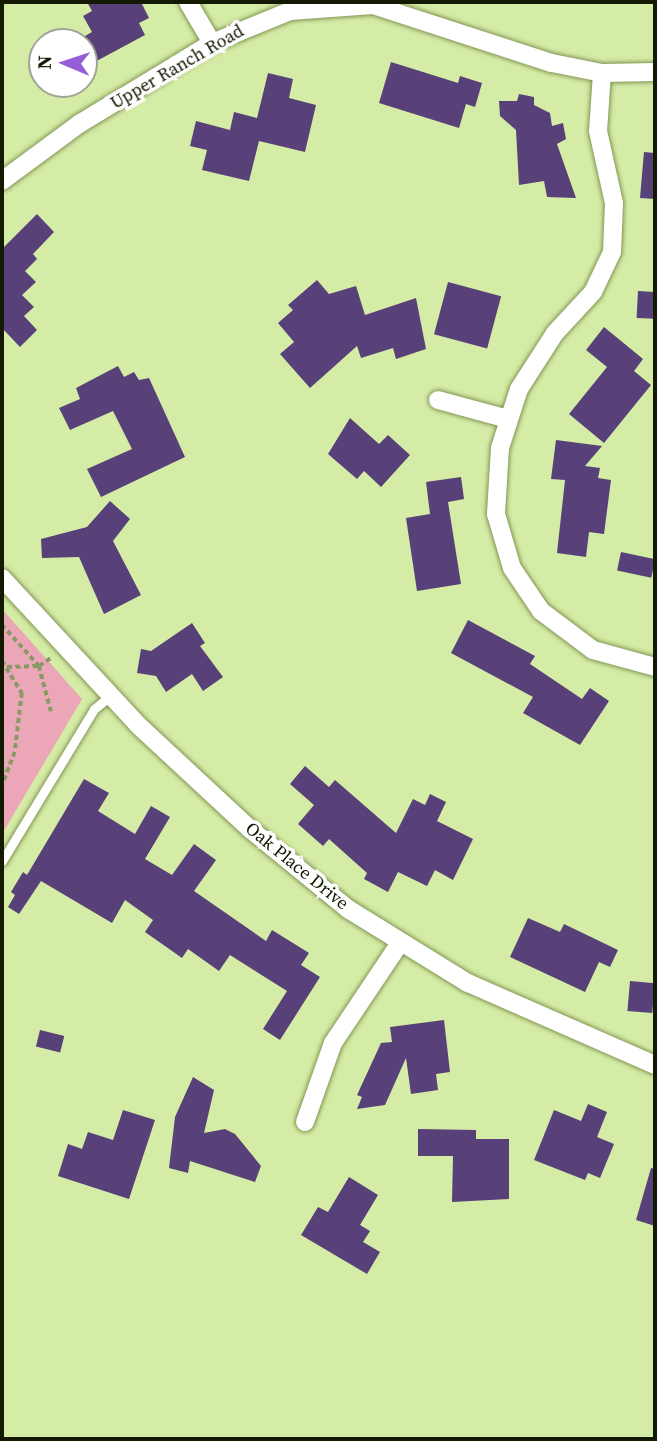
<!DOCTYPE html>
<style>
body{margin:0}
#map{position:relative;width:657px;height:1441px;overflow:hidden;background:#d5eca6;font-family:"Source Serif 4",serif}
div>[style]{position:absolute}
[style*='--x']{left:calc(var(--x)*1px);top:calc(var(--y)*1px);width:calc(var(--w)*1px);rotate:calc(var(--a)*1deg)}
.green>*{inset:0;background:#eba6b8}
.building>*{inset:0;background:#584078;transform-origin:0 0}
.path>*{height:3.5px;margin-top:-1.75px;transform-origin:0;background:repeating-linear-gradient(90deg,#899965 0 5px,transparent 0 8.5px)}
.roads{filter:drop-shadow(0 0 2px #839655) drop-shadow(0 0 2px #839655)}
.lane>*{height:9px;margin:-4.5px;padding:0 4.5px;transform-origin:4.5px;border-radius:4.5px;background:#fff}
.street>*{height:18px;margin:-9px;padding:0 9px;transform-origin:9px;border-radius:9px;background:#fff}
span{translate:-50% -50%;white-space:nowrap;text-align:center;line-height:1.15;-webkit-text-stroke:7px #fff;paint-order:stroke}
.street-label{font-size:18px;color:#131a01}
.frame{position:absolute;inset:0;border:4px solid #131a01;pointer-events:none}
.north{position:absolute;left:28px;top:28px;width:70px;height:70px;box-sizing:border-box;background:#fff;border:2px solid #a1a399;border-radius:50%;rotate:272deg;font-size:19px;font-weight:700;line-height:28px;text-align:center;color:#131a01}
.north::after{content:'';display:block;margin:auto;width:24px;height:32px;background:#955ed6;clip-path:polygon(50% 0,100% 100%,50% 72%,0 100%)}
</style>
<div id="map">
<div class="green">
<div style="clip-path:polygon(2px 609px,82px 699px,2px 834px)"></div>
</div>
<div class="building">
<div style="clip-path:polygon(87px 2px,141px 2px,149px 18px,139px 23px,145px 35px,91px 64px,78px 40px,92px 32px,83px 16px,92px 11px)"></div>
<div style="clip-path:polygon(391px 62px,458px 83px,460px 76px,482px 83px,475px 107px,466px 104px,459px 128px,379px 103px)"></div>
<div style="clip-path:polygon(268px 73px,293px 79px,289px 98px,316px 105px,305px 152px,259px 141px,249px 181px,202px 170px,207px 150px,190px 146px,196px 121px,230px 130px,234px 112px,257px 118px)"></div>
<div style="clip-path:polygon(519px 94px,534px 97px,534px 105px,550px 113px,552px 126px,563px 123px,566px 139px,557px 144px,576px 198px,547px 197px,544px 181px,519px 185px,516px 130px,500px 116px,499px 101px,517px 101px)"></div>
<div style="clip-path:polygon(644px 152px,655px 153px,655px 199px,640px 198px)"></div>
<div style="clip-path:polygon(37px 214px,54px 232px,33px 254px,37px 259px,25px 271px,36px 282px,22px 295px,34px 307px,24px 316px,37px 330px,20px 347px,2px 328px,2px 249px)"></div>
<div style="clip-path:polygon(317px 280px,329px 294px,356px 286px,365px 315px,416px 298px,426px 349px,396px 359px,393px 348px,361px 358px,357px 346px,310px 388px,280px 354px,294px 342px,278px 323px,293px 310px,288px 305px)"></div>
<div style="left:448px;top:282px;width:55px;height:54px;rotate:15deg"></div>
<div style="left:638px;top:291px;width:17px;height:27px;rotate:3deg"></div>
<div style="clip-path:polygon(604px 327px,643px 359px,634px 371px,651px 385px,604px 443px,569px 414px,607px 367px,586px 350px)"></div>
<div style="clip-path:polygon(118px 366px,124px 377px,134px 372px,139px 380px,149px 378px,185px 457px,101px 497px,87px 469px,132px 449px,113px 411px,70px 430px,59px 408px,80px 399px,76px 388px)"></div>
<div style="clip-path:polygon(350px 418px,379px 444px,388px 435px,410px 455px,381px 487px,364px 471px,357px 479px,328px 454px)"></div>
<div style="clip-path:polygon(556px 440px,602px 446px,585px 466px,600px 468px,598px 478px,611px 480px,604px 534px,589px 532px,586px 557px,557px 553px,565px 480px,551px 479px)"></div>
<div style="clip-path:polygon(461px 477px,464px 499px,448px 502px,461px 584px,417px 591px,406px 518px,430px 514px,426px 482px)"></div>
<div style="clip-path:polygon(110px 501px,130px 519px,113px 541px,141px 595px,104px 614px,79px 557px,42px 558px,41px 539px,87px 527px)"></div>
<div style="left:621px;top:552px;width:35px;height:19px;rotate:12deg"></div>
<div style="clip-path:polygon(468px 620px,535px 656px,530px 664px,582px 699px,590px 688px,609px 701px,580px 745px,523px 713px,533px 697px,451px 653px)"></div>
<div style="clip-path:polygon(192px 623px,205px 643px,200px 646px,223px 677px,203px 691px,192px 674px,166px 692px,156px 676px,137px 673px,141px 649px,151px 651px)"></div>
<div style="clip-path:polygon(305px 766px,329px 787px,335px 780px,396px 833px,413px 799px,425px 805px,430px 794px,446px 802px,437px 821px,473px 839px,453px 880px,435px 870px,427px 886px,398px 872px,388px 892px,364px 879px,367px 873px,329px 839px,323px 846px,298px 824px,314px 805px,290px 784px)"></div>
<div style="clip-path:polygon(84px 779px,109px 793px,98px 811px,135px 834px,151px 806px,170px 817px,145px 859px,172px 875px,194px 844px,216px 860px,194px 891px,266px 941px,272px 930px,309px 953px,301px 965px,320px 977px,280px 1040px,263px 1029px,287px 991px,230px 955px,219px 971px,188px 949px,182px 958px,145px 932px,153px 920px,125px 900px,112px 923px,41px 881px,19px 914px,8px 907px,15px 895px,11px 892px,23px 872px,27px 875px)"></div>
<div style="clip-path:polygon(528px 918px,560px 932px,564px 924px,618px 950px,610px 967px,599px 962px,585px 992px,510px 957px)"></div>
<div style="left:630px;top:981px;width:25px;height:30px;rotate:5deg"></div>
<div style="clip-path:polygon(444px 1020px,450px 1072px,436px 1074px,438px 1090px,411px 1094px,406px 1058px,385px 1105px,357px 1109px,362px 1097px,357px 1095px,381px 1043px,392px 1042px,390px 1027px)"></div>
<div style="left:40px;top:1030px;width:25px;height:17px;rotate:14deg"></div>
<div style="clip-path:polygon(193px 1077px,214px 1090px,204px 1133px,225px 1129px,235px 1134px,261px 1166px,255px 1182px,190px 1161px,188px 1173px,169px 1168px,175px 1117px)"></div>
<div style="clip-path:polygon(588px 1104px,607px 1112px,597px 1137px,614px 1144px,600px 1178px,588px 1173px,585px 1180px,534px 1160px,554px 1110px,581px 1121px)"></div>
<div style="clip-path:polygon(123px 1110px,155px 1120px,129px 1199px,58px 1176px,68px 1144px,82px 1149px,88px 1132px,113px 1140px)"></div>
<div style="clip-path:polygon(418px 1129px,476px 1130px,476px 1139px,509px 1139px,509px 1199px,452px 1202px,453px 1156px,418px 1156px)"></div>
<div style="clip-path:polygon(651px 1168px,655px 1169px,655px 1226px,636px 1220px)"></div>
<div style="clip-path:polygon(349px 1177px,378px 1195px,360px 1225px,370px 1231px,363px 1242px,380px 1252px,367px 1274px,301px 1235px,318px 1207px,328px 1212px)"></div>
</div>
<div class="path">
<div style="--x:2;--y:625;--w:55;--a:47.9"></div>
<div style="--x:39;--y:666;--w:47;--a:75.1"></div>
<div style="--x:2;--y:661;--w:38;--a:58"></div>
<div style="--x:22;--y:693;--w:59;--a:96.8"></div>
<div style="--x:15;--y:752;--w:36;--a:111"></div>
<div style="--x:7;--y:667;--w:32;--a:-2"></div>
<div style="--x:39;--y:666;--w:14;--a:-34"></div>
</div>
<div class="roads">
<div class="lane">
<div style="--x:2;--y:861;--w:178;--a:-58.8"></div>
<div style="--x:94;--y:709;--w:21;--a:-39"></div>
</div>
<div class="street">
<div style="--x:188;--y:2;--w:48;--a:59.7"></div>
<div style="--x:602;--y:73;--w:58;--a:93.9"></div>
<div style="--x:598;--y:131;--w:74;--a:77.5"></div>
<div style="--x:614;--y:203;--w:49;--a:92.3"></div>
<div style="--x:612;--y:252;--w:44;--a:115.4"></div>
<div style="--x:593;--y:292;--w:56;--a:132.8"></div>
<div style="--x:555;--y:333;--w:67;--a:122.7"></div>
<div style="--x:519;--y:389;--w:62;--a:107.9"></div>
<div style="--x:500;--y:448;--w:66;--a:93.5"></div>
<div style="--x:496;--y:514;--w:56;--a:73.5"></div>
<div style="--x:512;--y:568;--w:52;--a:56"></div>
<div style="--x:541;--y:611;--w:65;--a:36.9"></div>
<div style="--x:593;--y:650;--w:64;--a:15.3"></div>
<div style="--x:2;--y:181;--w:96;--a:-36.5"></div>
<div style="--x:79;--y:124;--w:156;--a:-31.3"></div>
<div style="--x:212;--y:43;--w:84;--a:-22.3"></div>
<div style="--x:290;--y:11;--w:83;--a:-4.1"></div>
<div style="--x:373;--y:5;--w:188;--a:18"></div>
<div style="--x:552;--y:63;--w:51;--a:11.3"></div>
<div style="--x:602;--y:73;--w:53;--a:-1.1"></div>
<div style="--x:438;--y:400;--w:73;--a:15.2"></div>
<div style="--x:2;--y:578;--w:200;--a:47.2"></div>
<div style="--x:138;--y:725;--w:153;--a:42.9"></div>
<div style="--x:250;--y:829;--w:127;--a:39.2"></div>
<div style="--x:348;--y:909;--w:141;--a:31.7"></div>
<div style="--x:468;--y:983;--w:204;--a:23.7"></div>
<div style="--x:305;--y:1122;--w:84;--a:-70.5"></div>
<div style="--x:333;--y:1043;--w:120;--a:-56.2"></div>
</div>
</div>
<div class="street-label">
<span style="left:177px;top:67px;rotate:-30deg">Upper Ranch Road</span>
<span style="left:297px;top:866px;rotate:39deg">Oak Place Drive</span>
</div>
<div class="frame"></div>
<div class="north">N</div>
</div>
